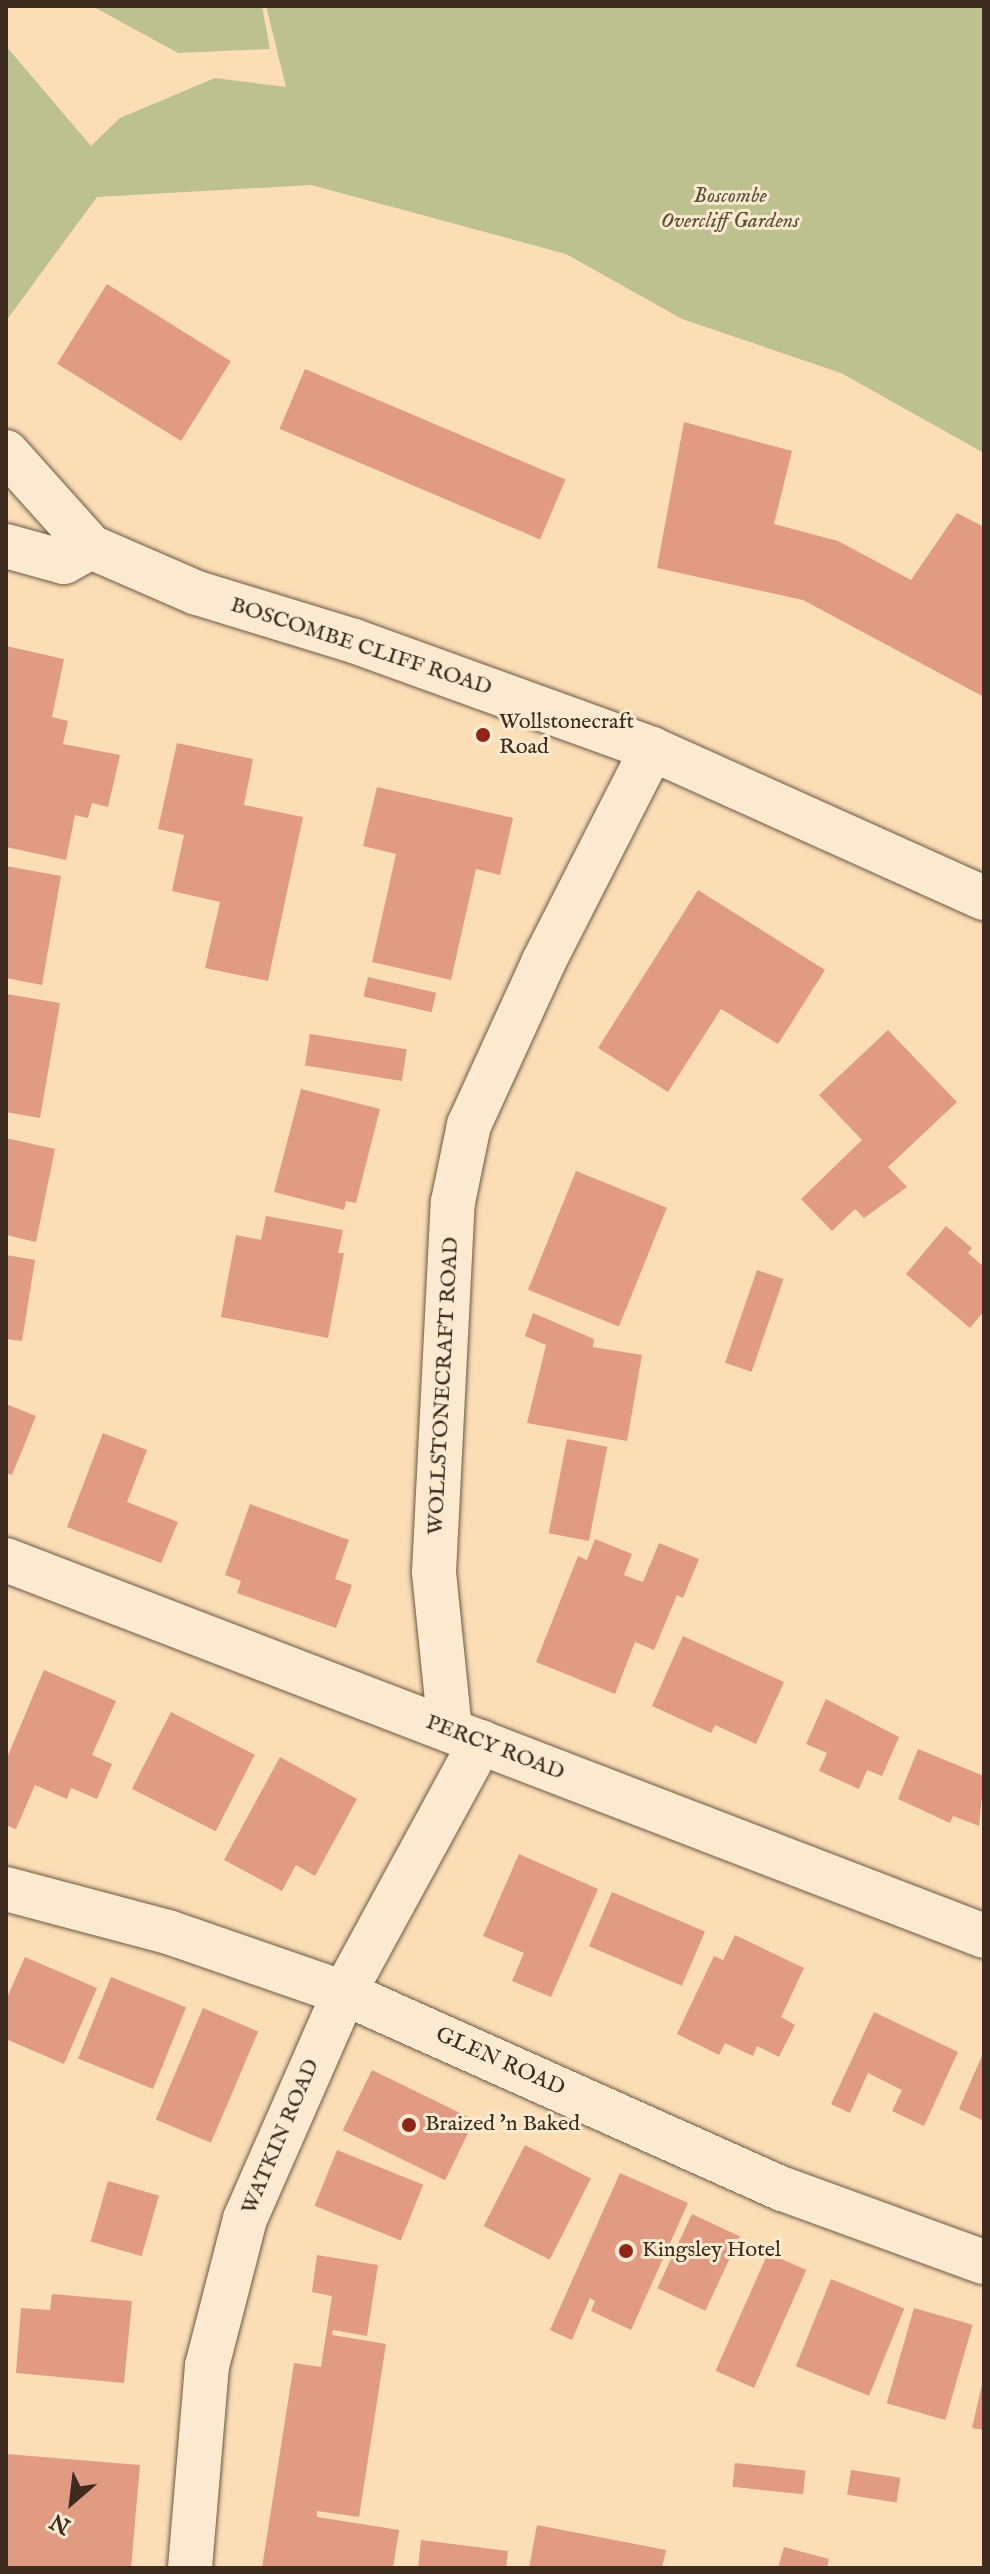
<!DOCTYPE html>
<style>
body{margin:0}
#map{position:relative;width:990px;height:2574px;overflow:hidden;background:#fbdeb6;font-family:"IM FELL English",serif}
div>[style]{position:absolute}
[style*='--x']{left:calc(var(--x)*1px);top:calc(var(--y)*1px);width:calc(var(--w)*1px);rotate:calc(var(--a)*1deg)}
.green>*{inset:0;background:#bdc18f}
.building>*{inset:0;background:#e19b82;transform-origin:0 0}
.roads{filter:drop-shadow(0 0 2px #6c5844) drop-shadow(0 0 2px #6c5844)}
.minor>*{height:44px;margin:-22px;padding:0 22px;transform-origin:22px;border-radius:22px;background:#fcead0}
.tertiary>*{height:44px;margin:-22px;padding:0 22px;transform-origin:22px;border-radius:22px;background:#fcead0}
.dots>*{width:22px;height:22px;translate:-50% -50%;box-sizing:border-box;border:4px solid #fcead0;border-radius:50%}
span{translate:-50% -50%;white-space:nowrap;text-align:center;line-height:1.15;-webkit-text-stroke:6px #fcead0;paint-order:stroke}
.park-label{font-size:22px;color:#5d513a;font-style:italic}
.street-label{font-size:22px;color:#3d2c1e}
.poi-label{font-size:22px;color:#3d2c1e}
.left{translate:0 -50%;text-align:left}
.frame{position:absolute;inset:0;border:8px solid #3d2c1e;pointer-events:none}
.north{position:absolute;left:32px;top:2462px;width:80px;height:80px;-webkit-text-stroke:6px #fcead0;paint-order:stroke;rotate:208deg;font-size:22px;font-weight:700;line-height:32px;text-align:center;color:#3d2c1e}
.north::after{content:'';display:block;margin:auto;width:28px;height:36px;background:#3d2c1e;clip-path:polygon(50% 0,100% 100%,50% 72%,0 100%)}
</style>
<div id="map">
<div class="green">
<div style="clip-path:polygon(92px 6px,262px 6px,270px 49px,178px 53px)"></div>
<div style="clip-path:polygon(266px 6px,984px 6px,984px 453px,841px 373px,682px 319px,566px 254px,311px 185px,97px 197px,6px 321px,6px 46px,91px 146px,120px 118px,215px 78px,286px 87px)"></div>
</div>
<div class="building">
<div style="left:107px;top:284px;width:146px;height:94px;rotate:32deg"></div>
<div style="left:305px;top:369px;width:283px;height:65px;rotate:23deg"></div>
<div style="clip-path:polygon(684px 422px,792px 451px,774px 524px,838px 541px,911px 580px,957px 513px,984px 527px,984px 697px,803px 600px,657px 568px)"></div>
<div style="clip-path:polygon(6px 646px,64px 659px,52px 717px,68px 721px,63px 744px,120px 755px,108px 807px,92px 803px,88px 818px,75px 815px,66px 860px,6px 847px)"></div>
<div style="clip-path:polygon(177px 743px,253px 759px,244px 805px,303px 817px,268px 981px,205px 968px,220px 902px,172px 891px,184px 835px,158px 829px)"></div>
<div style="clip-path:polygon(377px 787px,513px 818px,500px 875px,476px 869px,451px 980px,372px 962px,396px 854px,363px 846px)"></div>
<div style="clip-path:polygon(6px 866px,61px 876px,42px 985px,6px 978px)"></div>
<div style="clip-path:polygon(698px 890px,825px 970px,778px 1044px,721px 1009px,668px 1092px,598px 1048px)"></div>
<div style="left:368px;top:977px;width:70px;height:20px;rotate:13deg"></div>
<div style="clip-path:polygon(6px 994px,60px 1003px,40px 1118px,6px 1112px)"></div>
<div style="clip-path:polygon(888px 1030px,957px 1102px,888px 1167px,907px 1187px,864px 1218px,855px 1209px,832px 1231px,801px 1199px,862px 1140px,819px 1095px)"></div>
<div style="left:310px;top:1034px;width:98px;height:32px;rotate:9deg"></div>
<div style="clip-path:polygon(301px 1089px,380px 1109px,356px 1203px,346px 1201px,344px 1210px,274px 1192px)"></div>
<div style="clip-path:polygon(6px 1138px,55px 1149px,36px 1242px,6px 1235px)"></div>
<div style="left:576px;top:1171px;width:98px;height:128px;rotate:22deg"></div>
<div style="clip-path:polygon(266px 1216px,343px 1230px,338px 1253px,344px 1253px,328px 1338px,221px 1317px,236px 1235px,261px 1240px)"></div>
<div style="clip-path:polygon(946px 1226px,972px 1248px,968px 1253px,984px 1267px,984px 1311px,970px 1328px,906px 1274px)"></div>
<div style="clip-path:polygon(6px 1255px,35px 1260px,22px 1341px,6px 1339px)"></div>
<div style="left:757px;top:1270px;width:28px;height:98px;rotate:19deg"></div>
<div style="clip-path:polygon(533px 1313px,594px 1339px,593px 1347px,642px 1355px,627px 1441px,527px 1423px,546px 1345px,525px 1336px)"></div>
<div style="clip-path:polygon(6px 1404px,36px 1416px,12px 1475px,6px 1473px)"></div>
<div style="clip-path:polygon(103px 1433px,147px 1450px,127px 1502px,178px 1522px,161px 1563px,67px 1527px)"></div>
<div style="left:567px;top:1439px;width:41px;height:96px;rotate:11deg"></div>
<div style="clip-path:polygon(250px 1504px,349px 1540px,335px 1579px,352px 1585px,336px 1628px,237px 1593px,241px 1581px,225px 1575px)"></div>
<div style="clip-path:polygon(595px 1539px,632px 1554px,624px 1575px,643px 1582px,659px 1543px,699px 1559px,683px 1598px,677px 1595px,654px 1650px,635px 1642px,615px 1694px,536px 1662px,578px 1556px,587px 1560px)"></div>
<div style="clip-path:polygon(683px 1636px,784px 1682px,756px 1744px,715px 1725px,711px 1733px,652px 1706px)"></div>
<div style="clip-path:polygon(44px 1670px,116px 1701px,92px 1755px,112px 1764px,97px 1799px,71px 1788px,67px 1799px,35px 1785px,16px 1829px,6px 1825px,6px 1760px)"></div>
<div style="clip-path:polygon(826px 1699px,899px 1737px,882px 1776px,867px 1770px,859px 1789px,819px 1771px,827px 1753px,806px 1744px)"></div>
<div style="left:171px;top:1712px;width:94px;height:86px;rotate:27deg"></div>
<div style="clip-path:polygon(918px 1749px,984px 1776px,979px 1826px,953px 1816px,950px 1823px,898px 1799px)"></div>
<div style="clip-path:polygon(280px 1757px,357px 1799px,315px 1876px,296px 1865px,282px 1891px,224px 1860px)"></div>
<div style="clip-path:polygon(519px 1854px,598px 1889px,551px 1997px,512px 1981px,524px 1953px,483px 1936px)"></div>
<div style="left:612px;top:1892px;width:101px;height:59px;rotate:23deg"></div>
<div style="clip-path:polygon(735px 1935px,804px 1968px,781px 2017px,795px 2025px,779px 2057px,757px 2046px,753px 2056px,725px 2043px,719px 2055px,677px 2034px,714px 1956px,723px 1960px)"></div>
<div style="clip-path:polygon(25px 1957px,97px 1988px,64px 2064px,6px 2039px,6px 2000px)"></div>
<div style="left:111px;top:1977px;width:81px;height:88px;rotate:22deg"></div>
<div style="left:203px;top:2008px;width:60px;height:121px;rotate:23deg"></div>
<div style="clip-path:polygon(874px 2012px,958px 2052px,924px 2126px,892px 2111px,902px 2090px,868px 2073px,850px 2113px,831px 2104px)"></div>
<div style="clip-path:polygon(984px 2051px,984px 2121px,959px 2109px)"></div>
<div style="left:372px;top:2070px;width:114px;height:67px;rotate:26deg"></div>
<div style="left:525px;top:2145px;width:74px;height:91px;rotate:27deg"></div>
<div style="left:337px;top:2150px;width:93px;height:60px;rotate:22deg"></div>
<div style="clip-path:polygon(620px 2173px,688px 2203px,631px 2330px,591px 2311px,595px 2301px,590px 2298px,572px 2340px,550px 2330px)"></div>
<div style="left:108px;top:2181px;width:53px;height:63px;rotate:16deg"></div>
<div style="left:692px;top:2214px;width:53px;height:82px;rotate:25deg"></div>
<div style="left:768px;top:2253px;width:42px;height:129px;rotate:24deg"></div>
<div style="clip-path:polygon(317px 2255px,378px 2265px,367px 2336px,333px 2330px,332px 2335px,386px 2344px,359px 2517px,317px 2511px,317px 2517px,399px 2530px,393px 2568px,262px 2568px,294px 2363px,321px 2367px,332px 2296px,312px 2292px)"></div>
<div style="left:831px;top:2279px;width:79px;height:94px;rotate:22deg"></div>
<div style="clip-path:polygon(52px 2294px,132px 2301px,124px 2383px,16px 2373px,21px 2308px,50px 2310px)"></div>
<div style="left:914px;top:2308px;width:61px;height:99px;rotate:16deg"></div>
<div style="clip-path:polygon(983px 2380px,984px 2380px,984px 2430px,972px 2428px)"></div>
<div style="clip-path:polygon(6px 2454px,140px 2465px,131px 2568px,6px 2568px)"></div>
<div style="left:735px;top:2463px;width:71px;height:24px;rotate:6deg"></div>
<div style="left:851px;top:2470px;width:50px;height:25px;rotate:9deg"></div>
<div style="clip-path:polygon(537px 2525px,666px 2550px,662px 2568px,529px 2568px)"></div>
<div style="clip-path:polygon(421px 2540px,508px 2551px,506px 2568px,418px 2568px)"></div>
<div style="clip-path:polygon(784px 2547px,829px 2559px,827px 2568px,778px 2568px)"></div>
</div>
<div class="roads">
<div class="minor">
<div style="--x:6;--y:546;--w:60;--a:15.4"></div>
<div style="--x:64;--y:562;--w:31;--a:-29"></div>
<div style="--x:450;--y:1730;--w:159;--a:-95.8"></div>
<div style="--x:434;--y:1572;--w:370;--a:-87.1"></div>
<div style="--x:453;--y:1202;--w:79;--a:-78.3"></div>
<div style="--x:469;--y:1125;--w:178;--a:-65.4"></div>
<div style="--x:543;--y:963;--w:240;--a:-63"></div>
<div style="--x:6;--y:1889;--w:168;--a:14.9"></div>
<div style="--x:168;--y:1932;--w:186;--a:19.1"></div>
<div style="--x:344;--y:1993;--w:481;--a:24.1"></div>
<div style="--x:783;--y:2189;--w:214;--a:20"></div>
<div style="--x:190;--y:2568;--w:203;--a:-85.2"></div>
<div style="--x:207;--y:2366;--w:152;--a:-75.5"></div>
<div style="--x:245;--y:2219;--w:247;--a:-66.3"></div>
<div style="--x:344;--y:1993;--w:286;--a:-61.4"></div>
</div>
<div class="tertiary">
<div style="--x:6;--y:452;--w:127;--a:48.2"></div>
<div style="--x:91;--y:547;--w:116;--a:23.5"></div>
<div style="--x:197;--y:593;--w:164;--a:17"></div>
<div style="--x:354;--y:641;--w:317;--a:19.9"></div>
<div style="--x:652;--y:749;--w:364;--a:24.2"></div>
<div style="--x:6;--y:1560;--w:1048;--a:21.03"></div>
</div>
</div>
<div class="dots">
<div style="left:483px;top:735px;background:#8f2418"></div>
<div style="left:409px;top:2125px;background:#8f2418"></div>
<div style="left:626px;top:2251px;background:#8f2418"></div>
</div>
<div class="park-label">
<span style="left:730px;top:209px">Boscombe<br>Overcliff Gardens</span>
</div>
<div class="street-label">
<span style="left:361px;top:647px;rotate:18deg">BOSCOMBE CLIFF ROAD</span>
<span style="left:444px;top:1386px;rotate:-87deg">WOLLSTONECRAFT ROAD</span>
<span style="left:495px;top:1748px;rotate:21deg">PERCY ROAD</span>
<span style="left:500px;top:2062px;rotate:24deg">GLEN ROAD</span>
<span style="left:281px;top:2137px;rotate:-67deg">WATKIN ROAD</span>
</div>
<div class="poi-label">
<span class="left" style="left:499px;top:735px">Wollstonecraft<br>Road</span>
<span class="left" style="left:425px;top:2125px">Braized 'n Baked</span>
<span class="left" style="left:642px;top:2251px">Kingsley Hotel</span>
</div>
<div class="frame"></div>
<div class="north">N</div>
</div>
